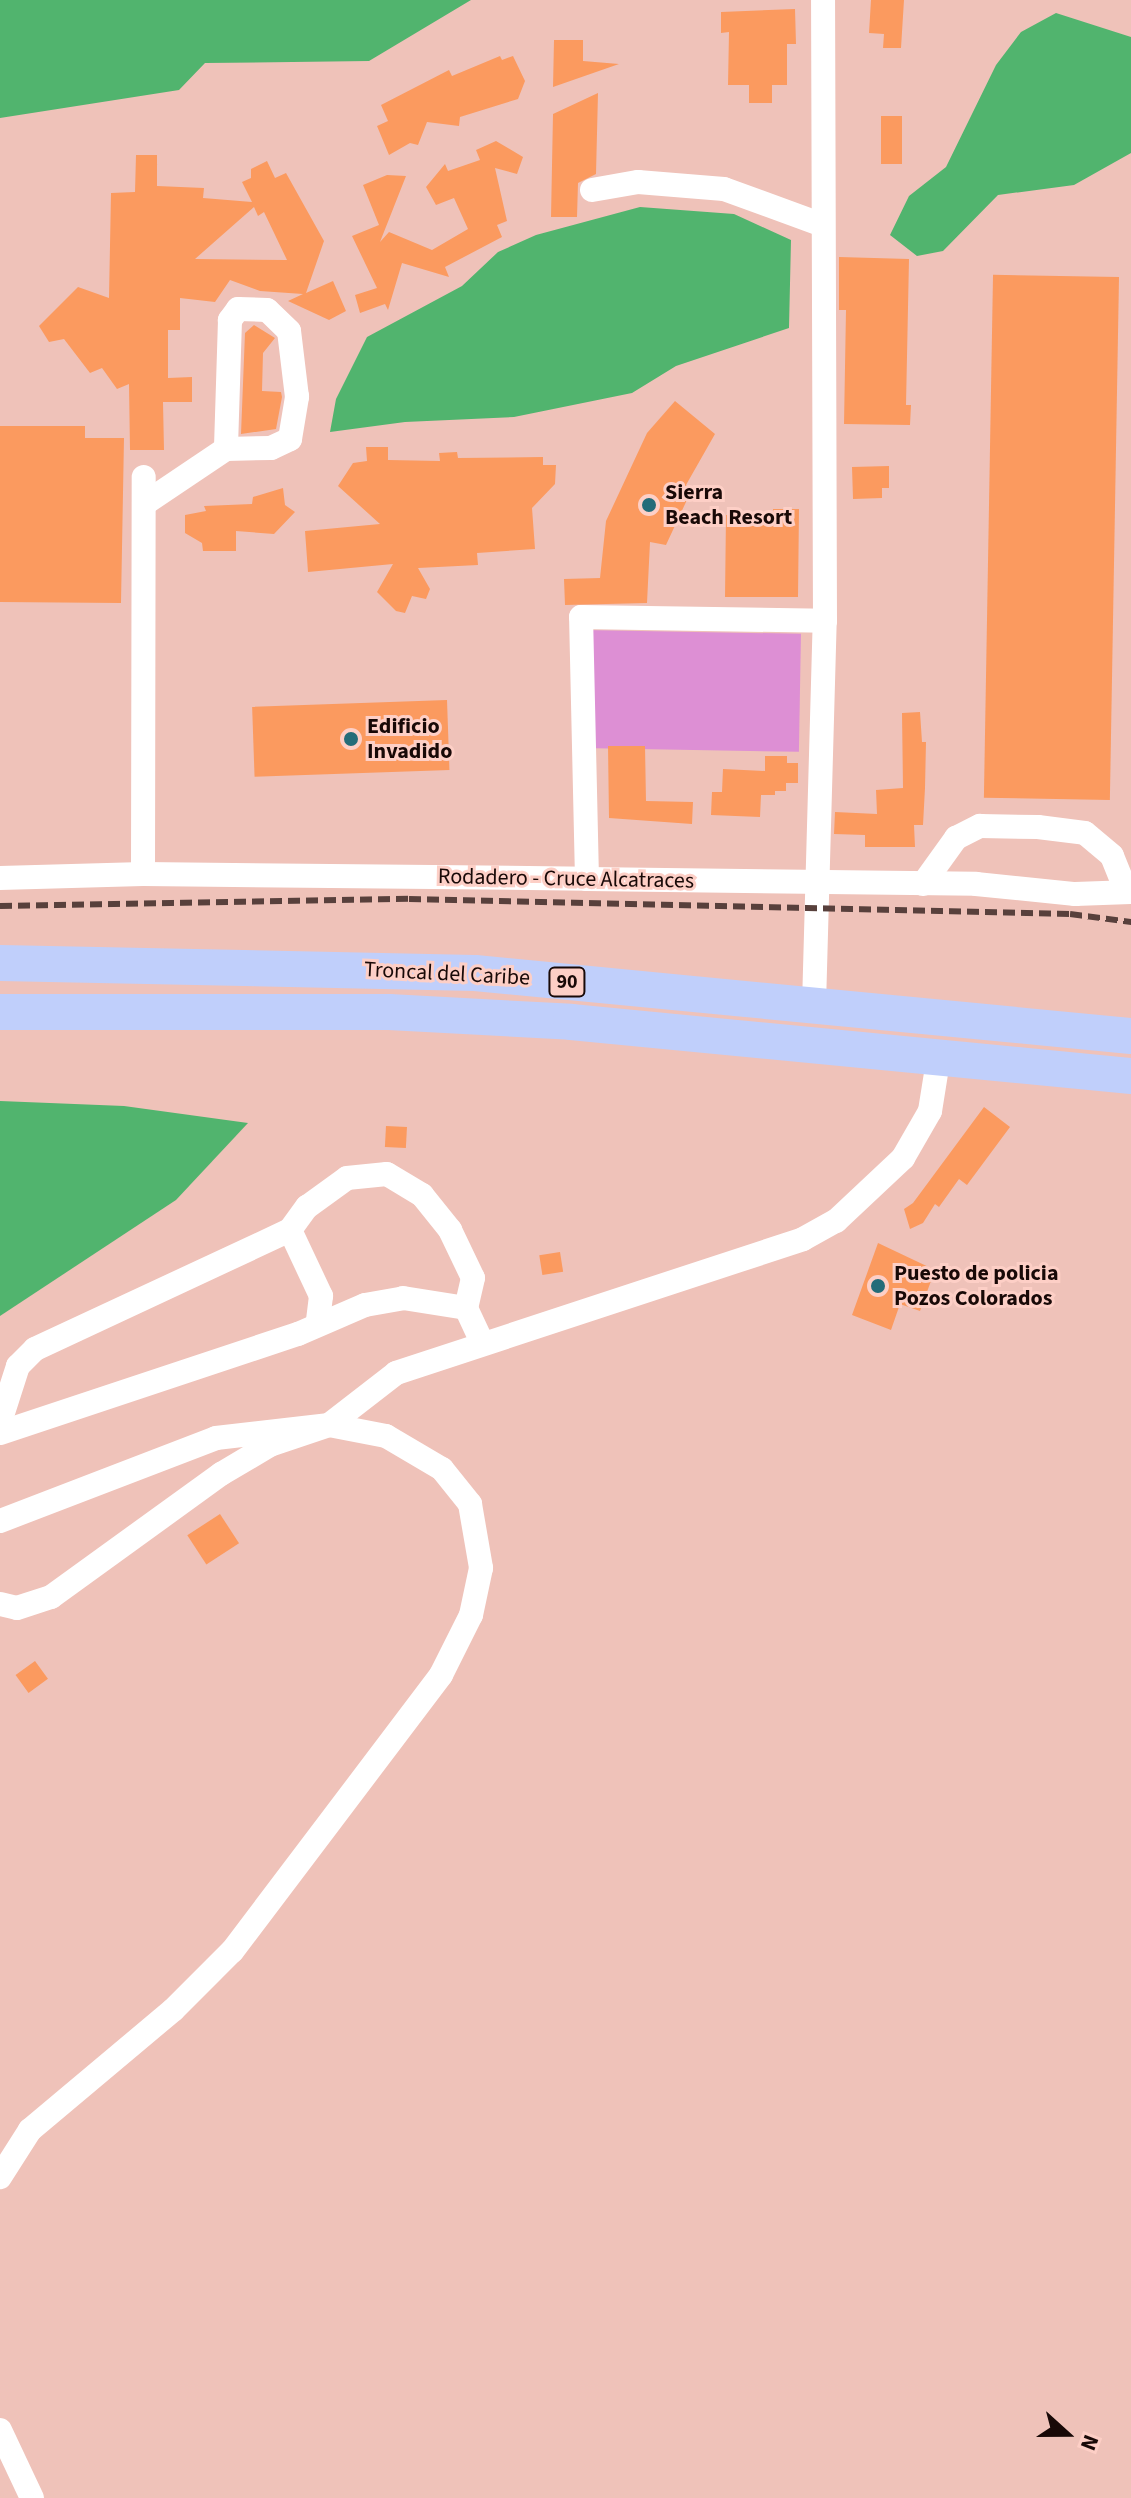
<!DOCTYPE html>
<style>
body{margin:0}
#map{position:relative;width:1131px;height:2498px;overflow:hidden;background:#efc2b9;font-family:"Source Sans 3",sans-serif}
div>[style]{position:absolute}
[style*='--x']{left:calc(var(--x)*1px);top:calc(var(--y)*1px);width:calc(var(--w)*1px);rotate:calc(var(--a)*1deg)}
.green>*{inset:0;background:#dd8fd4;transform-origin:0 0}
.water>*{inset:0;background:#51b46e}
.building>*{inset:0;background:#fb9a5f;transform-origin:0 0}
.minor>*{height:24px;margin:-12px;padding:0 12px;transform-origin:12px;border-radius:12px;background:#fff}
.highway>*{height:36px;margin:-18px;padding:0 18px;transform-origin:18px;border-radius:18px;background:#c0cffb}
.rail>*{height:6px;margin-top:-3px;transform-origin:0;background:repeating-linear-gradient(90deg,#58403c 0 12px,transparent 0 18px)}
.dots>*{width:22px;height:22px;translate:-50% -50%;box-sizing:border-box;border:4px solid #fdcfc6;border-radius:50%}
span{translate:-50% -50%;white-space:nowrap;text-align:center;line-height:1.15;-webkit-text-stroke:6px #fdcfc6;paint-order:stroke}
.shield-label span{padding:2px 6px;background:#fdcfc6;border:2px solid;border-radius:6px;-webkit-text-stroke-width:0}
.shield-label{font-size:20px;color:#180907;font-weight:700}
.poi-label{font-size:22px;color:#180907;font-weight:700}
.left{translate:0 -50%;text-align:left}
.street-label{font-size:22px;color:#180907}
.north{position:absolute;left:1027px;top:2394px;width:80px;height:80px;-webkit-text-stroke:6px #fdcfc6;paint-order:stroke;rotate:111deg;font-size:22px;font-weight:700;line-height:32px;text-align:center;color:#180907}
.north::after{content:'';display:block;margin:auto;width:28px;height:36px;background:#180907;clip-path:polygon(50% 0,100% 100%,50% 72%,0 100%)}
</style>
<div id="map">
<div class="green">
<div style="left:583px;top:630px;width:218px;height:118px;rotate:1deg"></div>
</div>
<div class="water">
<div style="clip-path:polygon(0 0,471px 0,369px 61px,205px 63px,179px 90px,0 118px)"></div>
<div style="clip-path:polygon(1056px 13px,1131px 37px,1131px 153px,1074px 185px,998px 195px,943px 251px,917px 256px,890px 235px,909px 196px,946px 167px,996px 65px,1021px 32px)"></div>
<div style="clip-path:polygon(640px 207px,734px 214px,791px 240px,789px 328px,676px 366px,632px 393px,514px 417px,405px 422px,330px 432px,336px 399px,367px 337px,462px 286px,498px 252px,536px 235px)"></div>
<div style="clip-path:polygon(0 1101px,124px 1106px,248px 1123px,176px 1200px,0 1316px)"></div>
</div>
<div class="building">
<div style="clip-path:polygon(871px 0,904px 0,901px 48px,883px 48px,884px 34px,869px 33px)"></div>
<div style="clip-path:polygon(795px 9px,796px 44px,787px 44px,787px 85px,772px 85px,772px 103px,749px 103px,749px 85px,728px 85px,729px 32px,721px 33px,721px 12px)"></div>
<div style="clip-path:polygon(554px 40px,583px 40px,583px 61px,619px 64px,553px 87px)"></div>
<div style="clip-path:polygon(500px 56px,502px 60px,513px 56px,525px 81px,518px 99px,460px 117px,459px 126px,427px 122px,418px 145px,410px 143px,389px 155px,377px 126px,388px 121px,381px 105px,449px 70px,452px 76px)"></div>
<div style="clip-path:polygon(598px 93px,596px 174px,578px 183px,577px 217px,551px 217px,553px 114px)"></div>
<div style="left:881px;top:116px;width:21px;height:48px"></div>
<div style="clip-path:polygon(496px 141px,523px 157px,517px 174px,495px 168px,507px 221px,497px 225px,502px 237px,445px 267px,449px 277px,402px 263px,388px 310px,385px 304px,360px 313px,355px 295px,377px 288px,352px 236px,379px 225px,363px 185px,387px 175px,406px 176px,380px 242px,389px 232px,432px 250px,468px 229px,454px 198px,436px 205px,426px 187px,445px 164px,448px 171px,480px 160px,476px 150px)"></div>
<div style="clip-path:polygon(evenodd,136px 155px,157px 155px,157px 186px,204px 188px,203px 198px,252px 202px,242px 182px,251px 178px,251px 169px,267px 161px,275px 178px,286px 173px,324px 241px,306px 293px,333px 281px,346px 311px,329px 320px,288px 301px,303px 294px,260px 291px,230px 280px,215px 302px,180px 298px,180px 330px,168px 330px,168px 378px,192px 377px,192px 402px,163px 402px,164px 450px,130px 450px,129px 384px,117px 389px,102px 368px,90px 373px,64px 339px,49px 342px,39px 326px,78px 287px,109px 298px,111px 193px,135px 192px,136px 155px,254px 207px,258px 216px,264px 212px,287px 260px,195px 259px,254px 207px)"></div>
<div style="clip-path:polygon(839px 257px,909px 259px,906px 405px,911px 405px,910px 425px,844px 424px,846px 310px,839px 310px)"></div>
<div style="left:1119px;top:277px;width:523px;height:126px;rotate:91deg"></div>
<div style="clip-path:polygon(254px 325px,275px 338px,263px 353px,262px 391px,281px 392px,282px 397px,276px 429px,241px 434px,245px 333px)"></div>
<div style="clip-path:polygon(675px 401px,715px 434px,686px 485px,692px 489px,666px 545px,650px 542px,647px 603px,565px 605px,564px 579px,600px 578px,606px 521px,647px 433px)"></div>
<div style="clip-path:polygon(0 426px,85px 426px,85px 438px,124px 438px,121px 603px,0 602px)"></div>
<div style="clip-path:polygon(366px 447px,388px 447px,388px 460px,440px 461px,439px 453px,457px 452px,458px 458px,543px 457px,543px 465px,556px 465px,555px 484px,532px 508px,535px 549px,477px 553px,478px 565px,418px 568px,430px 589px,426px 599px,412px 596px,405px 613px,396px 611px,377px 592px,393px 564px,308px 572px,305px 531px,380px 524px,338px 486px,353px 463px,367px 461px)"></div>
<div style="clip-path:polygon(889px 466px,889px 488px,882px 488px,882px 498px,853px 499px,852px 467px)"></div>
<div style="clip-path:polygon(283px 488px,285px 505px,295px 512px,274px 534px,236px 531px,236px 551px,203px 551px,202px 543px,185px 533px,185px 515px,206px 511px,204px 506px,252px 504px,253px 497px)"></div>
<div style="clip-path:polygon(773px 509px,799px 509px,798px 597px,725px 597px,726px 515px,773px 515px)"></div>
<div style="left:447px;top:700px;width:70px;height:195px;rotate:88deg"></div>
<div style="clip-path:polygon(920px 712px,922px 742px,926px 742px,925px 788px,923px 825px,914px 825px,915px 847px,865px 847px,865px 835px,834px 834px,835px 812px,877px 814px,876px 790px,903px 788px,902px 713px)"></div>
<div style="clip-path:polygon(608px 746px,645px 746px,646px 801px,693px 802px,692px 824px,609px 818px)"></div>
<div style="clip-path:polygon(765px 756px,787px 756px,787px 763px,798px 763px,798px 783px,786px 783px,786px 791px,775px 791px,775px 795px,761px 795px,760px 817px,711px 815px,712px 792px,722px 792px,723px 769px,765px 771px)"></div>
<div style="clip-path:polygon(984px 1107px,1010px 1127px,967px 1185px,959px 1179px,939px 1207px,935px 1204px,923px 1223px,910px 1229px,904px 1209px,913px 1203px)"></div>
<div style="left:386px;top:1126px;width:21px;height:21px;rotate:3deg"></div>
<div style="clip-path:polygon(878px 1243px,935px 1270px,920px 1311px,900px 1304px,891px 1330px,852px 1315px)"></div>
<div style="left:560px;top:1252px;width:20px;height:21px;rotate:81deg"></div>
<div style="left:220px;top:1514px;width:35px;height:39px;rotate:57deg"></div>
<div style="left:35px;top:1661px;width:22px;height:24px;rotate:54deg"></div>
</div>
<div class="minor">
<div style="--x:592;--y:190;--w:47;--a:-9.9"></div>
<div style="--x:638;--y:182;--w:86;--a:4.7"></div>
<div style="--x:724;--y:189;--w:105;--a:20"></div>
<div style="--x:144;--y:504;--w:99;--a:-33.9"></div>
<div style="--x:226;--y:449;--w:45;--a:-1.3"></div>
<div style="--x:271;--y:448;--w:21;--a:-25"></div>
<div style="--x:290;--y:439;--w:43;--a:-80.5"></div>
<div style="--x:297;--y:397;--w:66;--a:-96.9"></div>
<div style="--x:289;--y:331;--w:30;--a:-136"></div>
<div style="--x:267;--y:310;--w:29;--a:-178"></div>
<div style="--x:238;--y:309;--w:14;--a:126"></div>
<div style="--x:230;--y:320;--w:129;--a:91.8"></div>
<div style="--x:143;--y:874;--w:397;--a:-89.9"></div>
<div style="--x:0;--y:878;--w:143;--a:-1.6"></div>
<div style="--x:143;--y:874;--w:444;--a:0.6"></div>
<div style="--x:587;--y:879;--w:389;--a:0.7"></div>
<div style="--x:976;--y:884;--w:100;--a:5.8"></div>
<div style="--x:1075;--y:894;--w:56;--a:-2"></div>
<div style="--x:587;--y:879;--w:262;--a:-91.3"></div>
<div style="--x:581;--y:617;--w:244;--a:0.9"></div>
<div style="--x:923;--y:884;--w:57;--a:-54.3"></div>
<div style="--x:956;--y:838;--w:27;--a:-27"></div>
<div style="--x:980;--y:826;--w:58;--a:1"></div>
<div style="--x:1038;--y:827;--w:47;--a:7.3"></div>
<div style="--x:1085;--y:833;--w:35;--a:40"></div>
<div style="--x:1112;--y:856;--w:38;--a:68"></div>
<div style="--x:814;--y:1005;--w:384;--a:-88.4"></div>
<div style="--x:825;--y:621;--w:621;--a:-90.18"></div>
<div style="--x:290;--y:1230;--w:73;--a:64.8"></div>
<div style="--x:321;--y:1296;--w:26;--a:97"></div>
<div style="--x:0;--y:1422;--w:59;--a:-72.2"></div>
<div style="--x:18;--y:1366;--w:24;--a:-45"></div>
<div style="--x:35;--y:1349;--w:281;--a:-25"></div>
<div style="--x:290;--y:1230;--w:29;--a:-54"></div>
<div style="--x:307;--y:1207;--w:49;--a:-35.9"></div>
<div style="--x:347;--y:1178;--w:40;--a:-5.7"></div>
<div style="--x:387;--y:1174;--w:41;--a:31"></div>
<div style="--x:422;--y:1195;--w:45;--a:51.3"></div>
<div style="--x:450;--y:1230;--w:53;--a:64.4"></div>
<div style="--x:473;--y:1278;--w:31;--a:103"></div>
<div style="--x:466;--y:1308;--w:38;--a:65"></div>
<div style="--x:0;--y:1433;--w:314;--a:-18.4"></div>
<div style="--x:298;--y:1334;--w:73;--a:-23.4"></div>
<div style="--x:365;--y:1305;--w:39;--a:-10"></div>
<div style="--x:403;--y:1298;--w:64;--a:9"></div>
<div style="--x:0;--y:1521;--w:231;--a:-21"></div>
<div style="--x:216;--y:1438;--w:114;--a:-6.6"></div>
<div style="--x:329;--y:1425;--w:58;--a:10.9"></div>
<div style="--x:386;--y:1436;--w:65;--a:30.5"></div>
<div style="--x:442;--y:1469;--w:45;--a:51.3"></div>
<div style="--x:470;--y:1504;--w:65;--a:80.2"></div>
<div style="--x:481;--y:1568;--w:48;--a:102"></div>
<div style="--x:471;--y:1615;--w:67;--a:116.6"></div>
<div style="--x:441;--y:1675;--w:346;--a:127.1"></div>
<div style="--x:232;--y:1951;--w:83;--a:135"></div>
<div style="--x:173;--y:2010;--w:187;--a:140"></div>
<div style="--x:30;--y:2130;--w:56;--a:122.6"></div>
<div style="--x:0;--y:1604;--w:17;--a:13"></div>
<div style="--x:17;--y:1608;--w:36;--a:-18"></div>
<div style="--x:51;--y:1597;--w:210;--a:-35.9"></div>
<div style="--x:221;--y:1474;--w:57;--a:-30.6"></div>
<div style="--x:270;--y:1445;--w:62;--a:-18.7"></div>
<div style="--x:329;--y:1425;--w:85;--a:-37.8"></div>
<div style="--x:396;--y:1373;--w:428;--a:-18.2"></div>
<div style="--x:803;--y:1239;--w:38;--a:-29"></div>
<div style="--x:836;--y:1221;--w:92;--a:-43.2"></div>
<div style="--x:903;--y:1158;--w:54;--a:-60.1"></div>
<div style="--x:930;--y:1111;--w:57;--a:-80.9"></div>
<div style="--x:0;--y:2430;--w:75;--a:64.8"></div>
</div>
<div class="highway">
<div style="--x:0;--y:963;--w:475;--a:1.2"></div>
<div style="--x:475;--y:973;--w:659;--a:5.49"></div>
<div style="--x:0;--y:1012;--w:389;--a:0"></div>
<div style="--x:389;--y:1012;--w:182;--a:3.1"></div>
<div style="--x:571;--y:1022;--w:563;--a:5.51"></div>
</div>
<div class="rail">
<div style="--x:0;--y:906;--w:409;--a:-1"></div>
<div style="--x:409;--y:899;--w:661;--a:1.3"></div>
<div style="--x:1070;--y:914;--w:62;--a:7.5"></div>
</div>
<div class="dots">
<div style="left:649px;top:505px;background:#246c79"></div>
<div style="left:351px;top:739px;background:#246c79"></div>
<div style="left:878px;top:1286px;background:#246c79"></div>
</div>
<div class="shield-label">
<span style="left:567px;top:982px">90</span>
</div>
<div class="poi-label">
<span class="left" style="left:665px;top:505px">Sierra<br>Beach Resort</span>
<span class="left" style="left:367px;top:739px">Edificio<br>Invadido</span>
<span class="left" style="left:894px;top:1286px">Puesto de policia<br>Pozos Colorados</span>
</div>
<div class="street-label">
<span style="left:566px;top:879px;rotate:1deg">Rodadero - Cruce Alcatraces</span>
<span style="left:447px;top:974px;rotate:3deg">Troncal del Caribe</span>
</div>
<div class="north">N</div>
</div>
